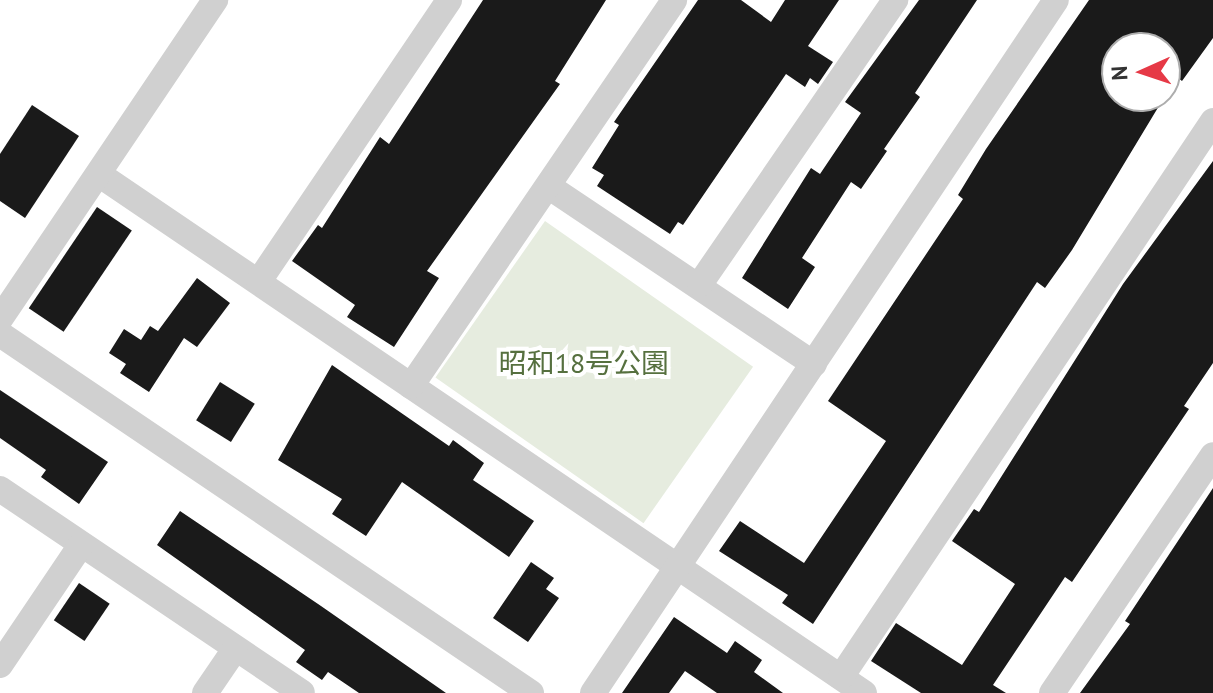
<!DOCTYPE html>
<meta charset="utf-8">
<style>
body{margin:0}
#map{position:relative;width:1213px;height:693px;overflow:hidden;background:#fff;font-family:"PT Sans","Noto Sans JP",sans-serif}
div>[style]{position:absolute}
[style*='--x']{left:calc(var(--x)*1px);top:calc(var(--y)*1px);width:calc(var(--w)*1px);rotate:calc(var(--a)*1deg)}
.green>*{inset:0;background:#e6ecdf;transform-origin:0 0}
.building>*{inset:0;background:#1a1a1a;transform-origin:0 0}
.street>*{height:26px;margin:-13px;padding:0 13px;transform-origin:13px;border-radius:13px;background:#d0d0d0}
span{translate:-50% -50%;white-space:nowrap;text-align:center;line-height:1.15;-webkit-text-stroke:8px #fff;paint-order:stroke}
.park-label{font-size:28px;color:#56703f}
.north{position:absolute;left:1101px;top:32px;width:80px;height:80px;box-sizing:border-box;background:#fff;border:2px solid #adadad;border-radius:50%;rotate:267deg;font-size:22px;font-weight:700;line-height:32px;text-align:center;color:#333}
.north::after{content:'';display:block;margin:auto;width:28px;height:36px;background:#e63946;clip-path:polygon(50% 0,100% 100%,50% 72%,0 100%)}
</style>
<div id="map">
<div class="green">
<div style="left:545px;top:221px;width:254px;height:191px;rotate:35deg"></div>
</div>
<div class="building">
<div style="clip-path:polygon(483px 0,606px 0,555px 81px,560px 84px,427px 271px,439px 278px,394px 347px,347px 317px,355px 305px,292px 261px,318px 225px,322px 228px,380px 137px,389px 144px)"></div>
<div style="clip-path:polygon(698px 0,741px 0,771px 22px,785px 0,839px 0,808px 46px,833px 62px,818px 84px,810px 78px,805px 87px,786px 74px,683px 225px,678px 222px,670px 234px,597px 186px,604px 175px,592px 168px,619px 125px,614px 122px)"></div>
<div style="clip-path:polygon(919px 0,977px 0,915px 93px,920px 97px,884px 149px,887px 151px,861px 189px,851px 182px,802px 258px,815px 267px,788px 309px,742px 278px,811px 168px,820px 174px,861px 113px,845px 102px)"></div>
<div style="clip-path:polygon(1089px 0,1213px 0,1213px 38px,1182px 81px,1165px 68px,1165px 48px,1117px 48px,1117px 96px,1165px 96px,1072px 250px,1045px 288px,1037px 282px,813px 624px,782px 603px,788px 595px,719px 551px,740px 521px,804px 563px,886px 441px,828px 401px,963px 199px,958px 195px,986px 149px)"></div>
<div style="clip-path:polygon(32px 105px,79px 136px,25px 218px,0 201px,0 154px)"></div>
<div style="clip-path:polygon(1213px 161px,1213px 363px,1184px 406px,1189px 409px,1072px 582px,1065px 577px,993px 685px,1006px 693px,921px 693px,871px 661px,896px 623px,962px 665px,1015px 584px,952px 541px,974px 509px,979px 512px,1123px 284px)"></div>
<div style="left:97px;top:207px;width:42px;height:122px;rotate:34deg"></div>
<div style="clip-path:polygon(197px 278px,230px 303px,197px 347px,184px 338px,149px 392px,120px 373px,126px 364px,109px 353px,124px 329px,141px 340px,150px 326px,158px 331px)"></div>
<div style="clip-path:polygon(332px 365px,449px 446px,453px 440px,484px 463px,473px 480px,534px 521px,509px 557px,402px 482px,366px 536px,332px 514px,342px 499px,278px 460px)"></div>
<div style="left:220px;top:382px;width:41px;height:45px;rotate:32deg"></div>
<div style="clip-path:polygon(0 390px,108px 462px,79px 504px,41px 477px,46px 470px,0 438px)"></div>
<div style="clip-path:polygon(1213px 488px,1213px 693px,1080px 693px,1130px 624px,1125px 621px)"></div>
<div style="clip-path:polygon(180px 511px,321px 606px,446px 693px,359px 693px,328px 672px,322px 680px,296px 662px,305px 650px,157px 545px)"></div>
<div style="clip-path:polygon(531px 562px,554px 578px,546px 589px,559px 598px,528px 642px,493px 618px)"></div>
<div style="left:79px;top:583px;width:37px;height:45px;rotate:34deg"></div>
<div style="clip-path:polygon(674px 617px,727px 653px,735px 641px,762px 660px,754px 672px,783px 693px,717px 693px,685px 671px,669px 693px,622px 693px)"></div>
</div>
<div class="street">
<div style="--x:100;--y:175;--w:923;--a:34.14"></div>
<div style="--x:548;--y:186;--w:320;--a:33.8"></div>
<div style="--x:259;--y:281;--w:339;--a:-55.9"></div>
<div style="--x:700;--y:284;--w:345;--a:-55.5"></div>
<div style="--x:0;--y:319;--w:385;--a:-56"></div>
<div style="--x:0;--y:334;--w:641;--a:34.06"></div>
<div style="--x:411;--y:386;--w:467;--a:-55.7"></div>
<div style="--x:0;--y:489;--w:364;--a:34"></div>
<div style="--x:0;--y:665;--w:145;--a:-56"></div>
<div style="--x:841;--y:677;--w:669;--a:-56.21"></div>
<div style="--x:205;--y:693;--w:53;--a:-55.7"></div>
<div style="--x:593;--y:693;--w:833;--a:-56.25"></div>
<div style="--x:1052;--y:693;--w:287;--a:-55.9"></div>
</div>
<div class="park-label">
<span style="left:584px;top:363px">昭和18号公園</span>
</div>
<div class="north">N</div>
</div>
